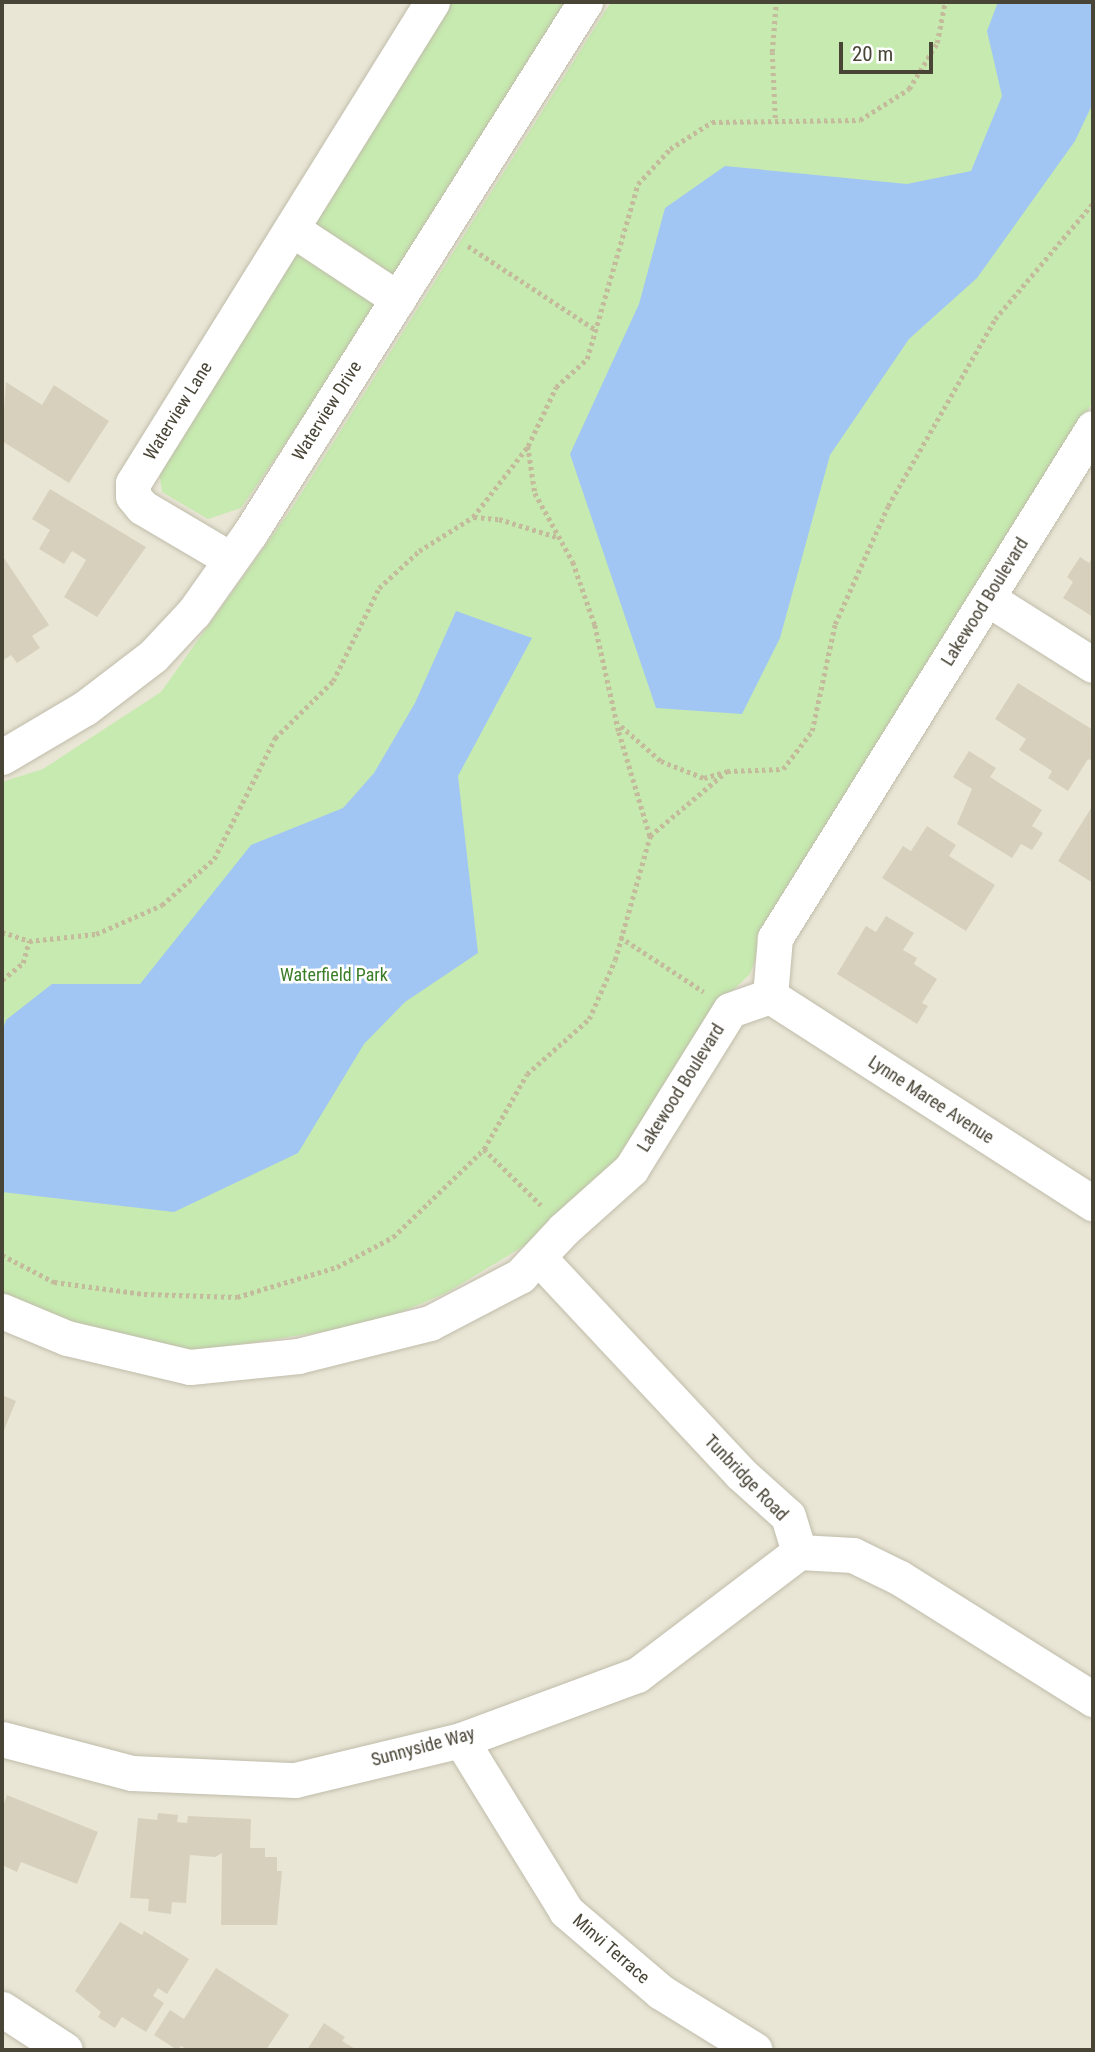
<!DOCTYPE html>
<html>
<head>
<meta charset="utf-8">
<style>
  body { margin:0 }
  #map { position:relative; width:1095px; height:2052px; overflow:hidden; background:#f4f3e8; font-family:"Roboto Condensed",sans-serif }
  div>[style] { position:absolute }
  .residential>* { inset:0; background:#e9e6d6; transform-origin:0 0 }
  .green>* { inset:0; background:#c6eaaf }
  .water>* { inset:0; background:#a2c6f3 }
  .building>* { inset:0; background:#d7d0bd }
  .path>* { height:4.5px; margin-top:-2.25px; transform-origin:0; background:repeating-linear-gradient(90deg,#c3bb9b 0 3.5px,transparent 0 7px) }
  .roads { filter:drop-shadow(0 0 2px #c0bcaa) drop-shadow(0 0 2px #c0bcaa) }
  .street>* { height:35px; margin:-17.5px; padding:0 17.5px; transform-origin:17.5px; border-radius:17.5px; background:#fff }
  span { translate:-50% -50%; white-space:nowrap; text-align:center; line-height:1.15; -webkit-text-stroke:5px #fff; paint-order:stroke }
  .street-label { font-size:18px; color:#484436 }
  .park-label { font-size:18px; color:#3a7d27 }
  .frame { position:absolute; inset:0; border:4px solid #484436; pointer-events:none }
  .scale { position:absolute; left:839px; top:42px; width:94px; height:32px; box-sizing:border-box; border:4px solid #484436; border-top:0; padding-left:9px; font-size:21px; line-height:24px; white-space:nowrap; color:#484436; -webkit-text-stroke:5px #fff; paint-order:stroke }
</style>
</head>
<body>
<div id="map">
  <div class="residential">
    <div style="left:2px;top:2px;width:1091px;height:2048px"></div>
  </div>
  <div class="green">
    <div style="clip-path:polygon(447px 2px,588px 2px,241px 508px,208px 519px,162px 492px,159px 470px)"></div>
    <div style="clip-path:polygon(611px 2px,1093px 2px,1093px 402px,775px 906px,750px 974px,712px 1010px,633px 1139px,567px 1220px,446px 1293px,373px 1324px,185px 1353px,69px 1329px,2px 1295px,2px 782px,43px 769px,161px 692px,292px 508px)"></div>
  </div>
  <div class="water">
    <div style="clip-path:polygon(998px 2px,1093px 2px,1093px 103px,1075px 141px,977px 278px,909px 339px,830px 455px,780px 638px,742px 714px,656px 708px,570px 454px,639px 304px,665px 208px,725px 166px,907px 184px,971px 171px,1002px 96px,987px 31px)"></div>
    <div style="clip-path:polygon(456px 611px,532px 638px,458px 776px,478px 953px,405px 1002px,364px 1044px,298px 1153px,174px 1212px,2px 1192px,2px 1032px,6px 1020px,52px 984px,140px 984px,251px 845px,343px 808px,374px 773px,415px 703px)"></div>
  </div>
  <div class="building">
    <div style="clip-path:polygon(6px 382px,42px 405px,54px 385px,109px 421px,69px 483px,2px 441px)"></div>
    <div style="clip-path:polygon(50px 489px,146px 547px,97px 617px,64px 597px,86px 560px,72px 551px,64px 564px,39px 549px,50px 530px,32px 519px)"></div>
    <div style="clip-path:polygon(2px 555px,49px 625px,32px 636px,40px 648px,17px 663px,11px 655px,2px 661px)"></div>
    <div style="clip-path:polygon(1080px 557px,1089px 563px,1093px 557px,1093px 617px,1063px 598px,1073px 582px,1067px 577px)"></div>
    <div style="clip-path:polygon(1018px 683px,1093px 730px,1093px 762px,1088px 759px,1068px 791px,1048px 778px,1052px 771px,1019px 750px,1026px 739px,995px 719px)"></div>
    <div style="clip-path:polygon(969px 751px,996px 768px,990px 777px,1042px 810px,1032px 826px,1043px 833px,1032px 850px,1021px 844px,1012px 858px,957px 824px,972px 789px,953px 777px)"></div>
    <div style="clip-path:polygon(1093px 805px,1093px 883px,1058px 861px)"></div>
    <div style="clip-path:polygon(927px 826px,956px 845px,949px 856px,995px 885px,966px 931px,882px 878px,903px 846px,911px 851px)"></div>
    <div style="clip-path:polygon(886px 916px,914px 933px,903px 950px,917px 958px,914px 964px,937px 979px,922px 1003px,928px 1006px,917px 1024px,837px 974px,866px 926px,876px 932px)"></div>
    <div style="clip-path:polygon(2px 1395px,16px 1401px,4px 1430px,2px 1429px)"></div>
    <div style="clip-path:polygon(7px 1795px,98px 1832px,77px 1884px,21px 1862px,17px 1872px,2px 1865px,2px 1809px)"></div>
    <div style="clip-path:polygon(158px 1813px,178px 1815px,177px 1822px,187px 1823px,188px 1816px,251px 1819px,250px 1848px,265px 1848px,265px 1857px,277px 1857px,277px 1871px,282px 1871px,277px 1925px,221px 1925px,222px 1853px,215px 1857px,190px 1855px,186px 1903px,172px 1902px,171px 1914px,148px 1911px,149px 1899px,130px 1898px,138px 1818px,157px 1820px)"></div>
    <div style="clip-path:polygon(120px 1922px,142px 1935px,144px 1931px,189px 1959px,167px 1994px,158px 1988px,153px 1996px,164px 2003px,146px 2032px,122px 2017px,115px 2028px,98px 2017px,101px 2012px,75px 1991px)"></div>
    <div style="clip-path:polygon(216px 1968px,289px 2015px,266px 2050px,188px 2050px,181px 2046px,177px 2050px,154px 2035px,170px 2010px,184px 2019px)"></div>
    <div style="clip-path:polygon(324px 2023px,345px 2037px,342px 2041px,357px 2050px,307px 2050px)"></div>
  </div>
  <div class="path">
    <div style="left:775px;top:118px;width:66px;rotate:-92.6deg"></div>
    <div style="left:772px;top:52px;width:50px;rotate:-85.4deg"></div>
    <div style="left:468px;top:246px;width:153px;rotate:33.3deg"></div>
    <div style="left:528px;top:446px;width:48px;rotate:81.5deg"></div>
    <div style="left:535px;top:493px;width:79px;rotate:61.2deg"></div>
    <div style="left:573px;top:562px;width:67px;rotate:70.8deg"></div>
    <div style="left:595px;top:625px;width:110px;rotate:77.4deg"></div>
    <div style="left:619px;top:732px;width:109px;rotate:73.4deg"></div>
    <div style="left:474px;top:517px;width:25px;rotate:5deg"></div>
    <div style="left:499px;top:519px;width:61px;rotate:17.2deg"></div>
    <div style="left:621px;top:726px;width:53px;rotate:41.2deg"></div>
    <div style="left:661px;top:761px;width:46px;rotate:21.6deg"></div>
    <div style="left:704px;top:778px;width:19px;rotate:-16deg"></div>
    <div style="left:2px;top:932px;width:28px;rotate:18deg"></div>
    <div style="left:29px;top:941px;width:67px;rotate:-6deg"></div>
    <div style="left:96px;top:934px;width:72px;rotate:-23.7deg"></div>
    <div style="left:162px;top:905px;width:69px;rotate:-41.5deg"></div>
    <div style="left:214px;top:859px;width:136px;rotate:-63.2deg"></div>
    <div style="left:275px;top:738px;width:81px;rotate:-44.5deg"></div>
    <div style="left:333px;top:681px;width:104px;rotate:-63.7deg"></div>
    <div style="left:379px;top:588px;width:54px;rotate:-42.8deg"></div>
    <div style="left:419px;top:551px;width:64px;rotate:-32.2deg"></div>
    <div style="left:473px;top:517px;width:90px;rotate:-52.2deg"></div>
    <div style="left:528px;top:446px;width:65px;rotate:-64.6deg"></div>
    <div style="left:556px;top:387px;width:42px;rotate:-42.1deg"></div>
    <div style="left:587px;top:359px;width:182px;rotate:-73.8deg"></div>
    <div style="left:638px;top:184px;width:47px;rotate:-47.6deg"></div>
    <div style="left:670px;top:149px;width:50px;rotate:-32.7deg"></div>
    <div style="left:712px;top:122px;width:148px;rotate:-0.8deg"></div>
    <div style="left:860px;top:120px;width:58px;rotate:-32.3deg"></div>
    <div style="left:909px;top:89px;width:54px;rotate:-58.7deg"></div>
    <div style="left:937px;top:43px;width:42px;rotate:-79deg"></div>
    <div style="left:620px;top:937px;width:100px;rotate:33.2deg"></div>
    <div style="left:2px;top:980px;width:27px;rotate:-39deg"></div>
    <div style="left:23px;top:963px;width:23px;rotate:-75deg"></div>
    <div style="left:484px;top:1149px;width:80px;rotate:44.5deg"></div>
    <div style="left:2px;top:1255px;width:59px;rotate:27.4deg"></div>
    <div style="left:54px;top:1282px;width:91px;rotate:7.6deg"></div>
    <div style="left:144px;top:1294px;width:93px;rotate:1.8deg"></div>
    <div style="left:237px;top:1297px;width:104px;rotate:-16.7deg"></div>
    <div style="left:337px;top:1267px;width:64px;rotate:-28.2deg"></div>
    <div style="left:393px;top:1237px;width:127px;rotate:-44deg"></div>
    <div style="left:484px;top:1149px;width:86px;rotate:-60.2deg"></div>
    <div style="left:527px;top:1074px;width:83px;rotate:-41.6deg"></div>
    <div style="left:589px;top:1019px;width:64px;rotate:-66.2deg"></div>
    <div style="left:615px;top:960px;width:129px;rotate:-74.2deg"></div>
    <div style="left:650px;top:836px;width:101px;rotate:-40.2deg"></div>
    <div style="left:727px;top:771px;width:56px;rotate:-2deg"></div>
    <div style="left:783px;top:769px;width:48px;rotate:-52.7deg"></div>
    <div style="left:812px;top:731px;width:109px;rotate:-77.9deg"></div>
    <div style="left:835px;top:624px;width:129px;rotate:-65.8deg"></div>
    <div style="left:888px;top:506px;width:215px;rotate:-60.2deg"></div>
    <div style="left:995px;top:319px;width:152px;rotate:-49.8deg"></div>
  </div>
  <div class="roads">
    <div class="street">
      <div style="left:292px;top:229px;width:127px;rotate:33.4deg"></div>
      <div style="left:230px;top:559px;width:102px;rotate:-149.4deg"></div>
      <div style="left:142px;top:507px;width:14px;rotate:-129deg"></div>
      <div style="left:133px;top:496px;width:13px;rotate:-90deg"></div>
      <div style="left:133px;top:483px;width:566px;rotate:-58.13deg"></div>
      <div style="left:987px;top:598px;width:125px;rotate:32.3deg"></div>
      <div style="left:2px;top:757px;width:96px;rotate:-30.6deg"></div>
      <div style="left:85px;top:708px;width:86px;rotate:-37.4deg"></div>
      <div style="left:153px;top:656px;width:60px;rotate:-47deg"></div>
      <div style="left:194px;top:612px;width:97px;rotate:-54.7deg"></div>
      <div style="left:250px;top:533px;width:628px;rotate:-57.75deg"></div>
      <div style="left:770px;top:996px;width:384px;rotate:32.7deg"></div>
      <div style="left:540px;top:1259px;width:293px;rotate:46.9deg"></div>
      <div style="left:740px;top:1473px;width:64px;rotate:41.9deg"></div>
      <div style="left:788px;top:1516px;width:38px;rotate:73deg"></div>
      <div style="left:799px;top:1552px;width:54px;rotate:3.2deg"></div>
      <div style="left:853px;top:1555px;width:52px;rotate:26.1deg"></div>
      <div style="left:900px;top:1578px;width:228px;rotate:32.1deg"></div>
      <div style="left:2px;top:1311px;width:70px;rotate:22.6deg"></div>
      <div style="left:67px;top:1338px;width:126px;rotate:13.3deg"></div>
      <div style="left:190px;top:1367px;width:109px;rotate:-5.8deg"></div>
      <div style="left:298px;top:1356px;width:136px;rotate:-14deg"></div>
      <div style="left:430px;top:1323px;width:102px;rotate:-27.6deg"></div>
      <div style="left:520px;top:1276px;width:64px;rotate:-46.9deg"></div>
      <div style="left:564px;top:1229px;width:90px;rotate:-41.8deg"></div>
      <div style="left:631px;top:1169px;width:187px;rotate:-58.1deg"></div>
      <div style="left:730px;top:1010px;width:42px;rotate:-19.3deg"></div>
      <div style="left:770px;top:996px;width:58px;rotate:-85.1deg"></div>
      <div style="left:775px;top:938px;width:601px;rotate:-58.06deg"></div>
      <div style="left:2px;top:1739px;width:134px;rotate:14.7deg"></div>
      <div style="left:132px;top:1773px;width:163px;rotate:2.5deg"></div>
      <div style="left:295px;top:1780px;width:171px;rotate:-13.5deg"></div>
      <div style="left:461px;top:1740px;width:188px;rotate:-20.3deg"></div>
      <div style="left:637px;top:1675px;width:203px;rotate:-37.2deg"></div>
      <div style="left:461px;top:1740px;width:201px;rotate:58.4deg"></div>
      <div style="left:566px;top:1911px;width:125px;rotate:40.5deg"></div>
      <div style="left:661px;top:1992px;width:110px;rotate:31.7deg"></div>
      <div style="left:2px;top:2009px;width:75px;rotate:33.1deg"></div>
    </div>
  </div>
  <div class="street-label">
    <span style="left:178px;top:411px;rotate:-58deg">Waterview Lane</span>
    <span style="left:327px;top:411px;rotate:-58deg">Waterview Drive</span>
    <span style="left:985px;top:602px;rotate:-58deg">Lakewood Boulevard</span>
    <span style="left:681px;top:1088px;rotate:-58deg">Lakewood Boulevard</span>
    <span style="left:931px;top:1100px;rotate:33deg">Lynne Maree Avenue</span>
    <span style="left:746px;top:1478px;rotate:46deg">Tunbridge Road</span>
    <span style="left:423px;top:1747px;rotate:-15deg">Sunnyside Way</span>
    <span style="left:611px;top:1949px;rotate:41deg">Minvi Terrace</span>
  </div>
  <div class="park-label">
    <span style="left:334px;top:975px">Waterfield Park</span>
  </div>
  <div class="frame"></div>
  <div class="scale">20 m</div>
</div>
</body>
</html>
